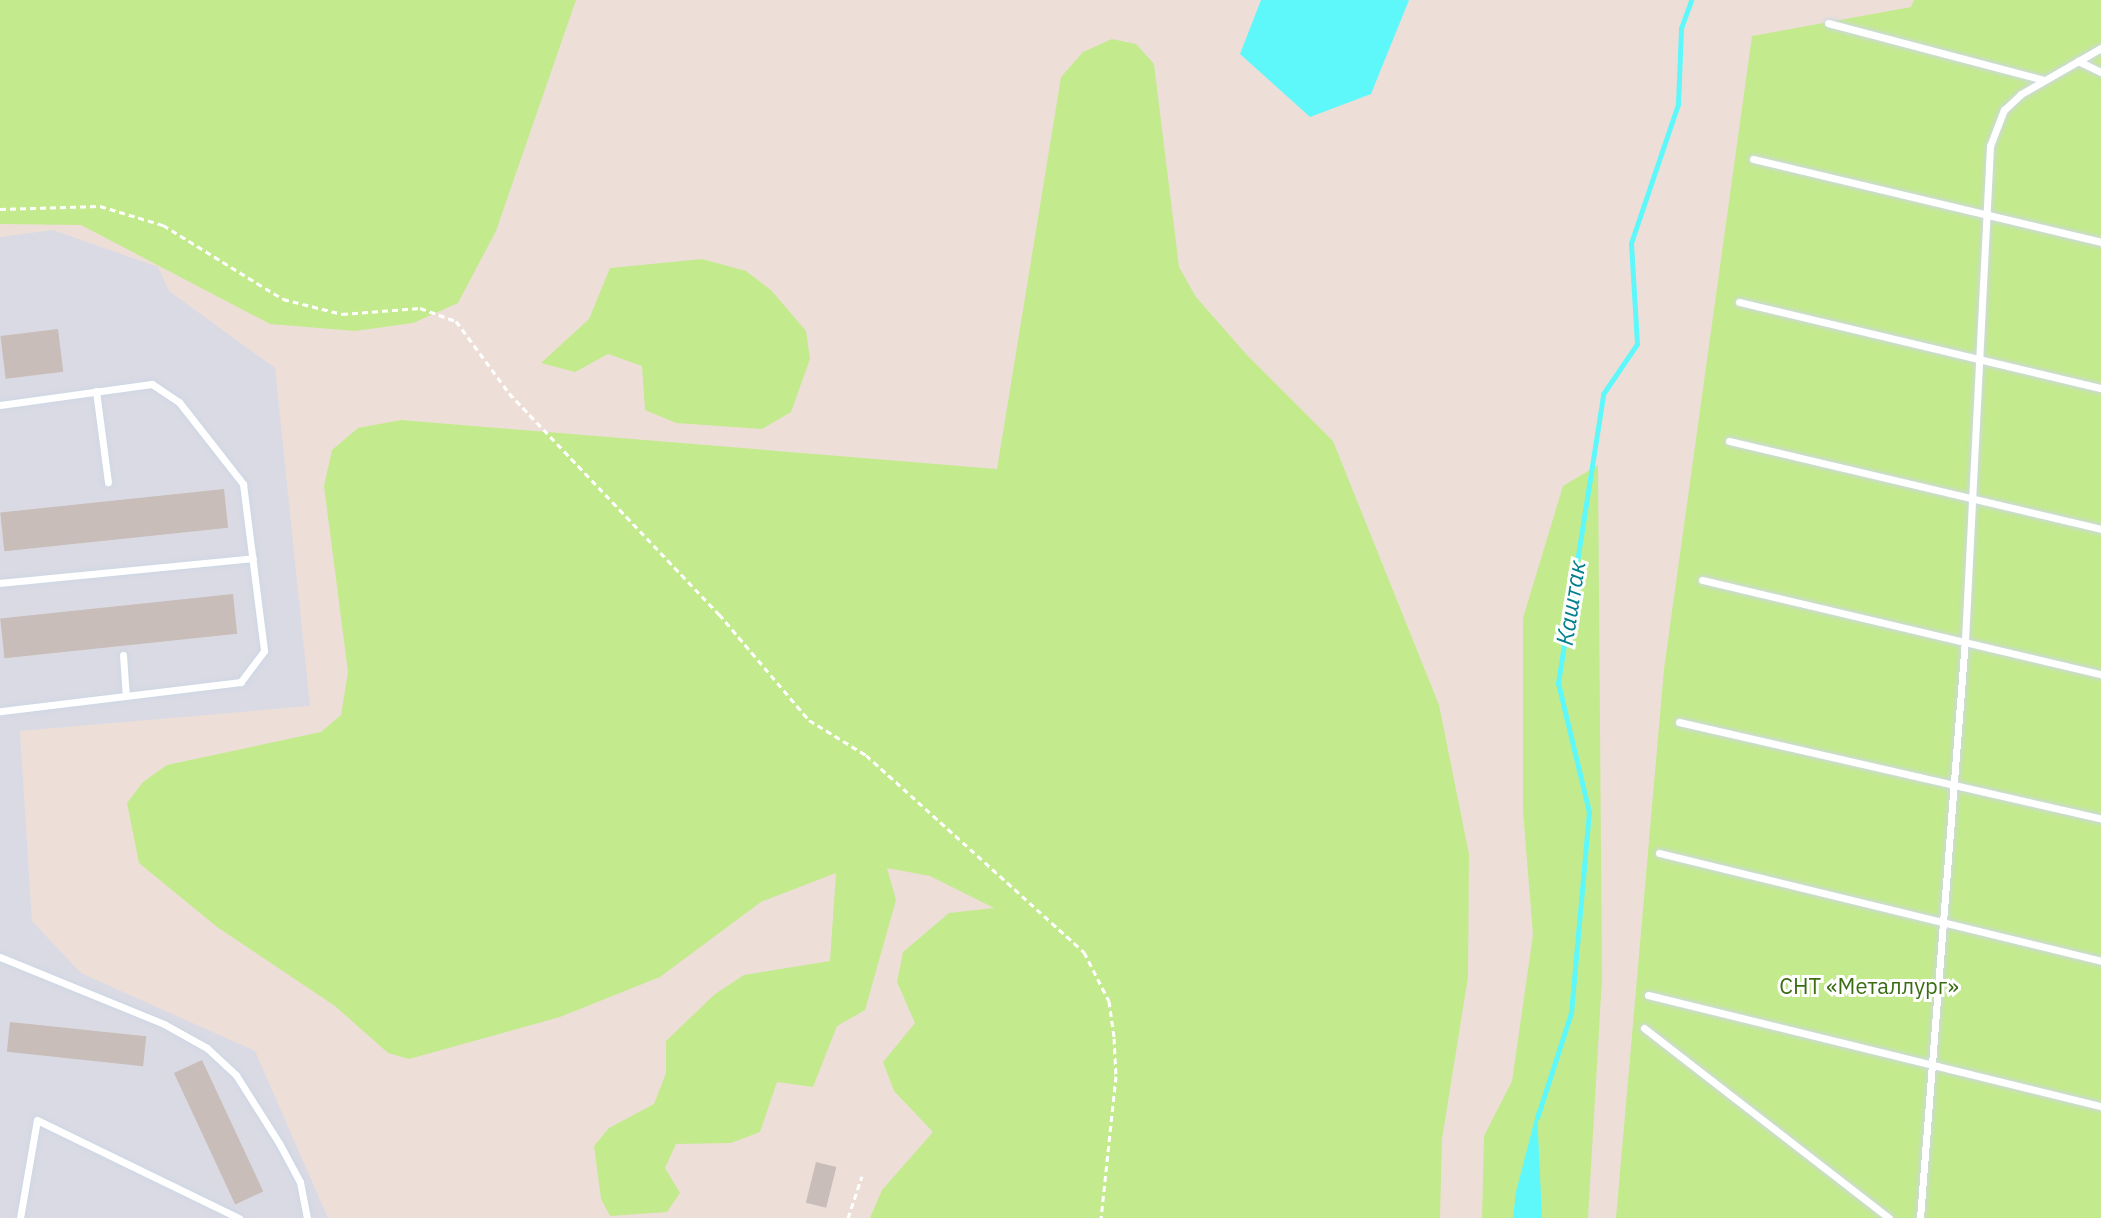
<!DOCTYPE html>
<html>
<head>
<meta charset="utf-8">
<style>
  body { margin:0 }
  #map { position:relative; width:2101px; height:1218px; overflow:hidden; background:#eddfd8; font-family:"IBM Plex Sans",sans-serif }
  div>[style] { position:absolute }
  .industrial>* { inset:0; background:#dadae4 }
  .green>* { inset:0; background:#c4ea8e }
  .water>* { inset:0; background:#5ef8fb }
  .stream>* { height:5px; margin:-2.5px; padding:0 2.5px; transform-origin:2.5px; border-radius:2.5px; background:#5ef8fb }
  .building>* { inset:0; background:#c8bdb8; transform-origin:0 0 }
  .path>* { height:3px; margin-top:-1.5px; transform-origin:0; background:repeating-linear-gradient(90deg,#fff 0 6px,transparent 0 10px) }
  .roads { filter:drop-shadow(0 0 2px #cdd7e3) drop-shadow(0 0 2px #cdd7e3) }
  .lane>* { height:7px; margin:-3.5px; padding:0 3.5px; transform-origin:3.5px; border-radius:3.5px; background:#fff }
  span { translate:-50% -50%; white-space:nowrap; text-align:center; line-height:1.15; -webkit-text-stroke:6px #fff; paint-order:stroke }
  .park-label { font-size:22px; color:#3a6c12 }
  .water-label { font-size:24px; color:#03808f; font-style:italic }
</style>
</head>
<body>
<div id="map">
  <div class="industrial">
    <div style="clip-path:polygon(53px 230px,158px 267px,169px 291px,275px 368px,310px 706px,20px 731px,32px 921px,81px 973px,255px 1051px,328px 1218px,0 1218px,0 237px)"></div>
  </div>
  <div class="green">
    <div style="clip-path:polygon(0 0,576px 0,496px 231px,458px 303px,413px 323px,355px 331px,270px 324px,81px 225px,0 224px)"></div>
    <div style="clip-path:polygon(1914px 0,2101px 0,2101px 1218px,1616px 1218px,1664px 669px,1752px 36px,1911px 7px)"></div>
    <div style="clip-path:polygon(1112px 39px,1136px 44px,1154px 64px,1179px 267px,1196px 297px,1246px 354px,1333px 441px,1439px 705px,1469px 854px,1468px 977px,1442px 1139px,1440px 1218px,870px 1218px,882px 1190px,933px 1132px,894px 1091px,883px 1062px,915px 1023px,897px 982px,903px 952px,949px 913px,994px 908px,930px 876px,887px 868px,896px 900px,865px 1010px,837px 1026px,813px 1087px,777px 1082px,760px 1132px,731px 1143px,676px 1144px,665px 1168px,680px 1193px,667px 1212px,610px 1216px,601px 1199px,594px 1146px,609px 1128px,654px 1104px,666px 1073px,666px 1041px,715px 994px,744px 975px,830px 961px,836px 873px,761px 902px,660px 977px,560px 1017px,409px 1059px,388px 1053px,335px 1006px,217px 927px,139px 863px,127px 803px,143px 782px,167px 765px,321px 732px,341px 715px,348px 672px,324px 486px,332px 450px,358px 428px,401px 420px,997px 469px,1061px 77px,1083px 52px)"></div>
    <div style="clip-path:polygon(702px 259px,746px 271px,771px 290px,806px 331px,810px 359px,791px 412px,762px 429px,676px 423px,645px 410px,642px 366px,608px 354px,575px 372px,541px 363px,589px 319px,610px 268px)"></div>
    <div style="clip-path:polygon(1598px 465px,1602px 979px,1588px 1218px,1482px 1218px,1484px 1136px,1512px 1081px,1533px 935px,1523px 811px,1523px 618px,1563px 486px)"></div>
  </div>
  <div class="water">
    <div style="clip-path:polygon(1261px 0,1409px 0,1371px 94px,1310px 117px,1240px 54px)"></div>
    <div style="clip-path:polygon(1537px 1111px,1542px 1218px,1513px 1218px,1516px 1192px)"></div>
  </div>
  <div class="stream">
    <div style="left:1537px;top:1118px;width:110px;rotate:-72.1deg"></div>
    <div style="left:1571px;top:1013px;width:202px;rotate:-84.9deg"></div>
    <div style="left:1589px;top:812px;width:133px;rotate:-103.5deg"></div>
    <div style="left:1558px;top:683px;width:292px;rotate:-81.1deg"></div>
    <div style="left:1603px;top:394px;width:60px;rotate:-55.8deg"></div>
    <div style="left:1637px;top:344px;width:101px;rotate:-93.4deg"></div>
    <div style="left:1631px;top:243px;width:147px;rotate:-71.3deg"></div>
    <div style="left:1678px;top:104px;width:76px;rotate:-87.7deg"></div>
    <div style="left:1681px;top:28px;width:30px;rotate:-70deg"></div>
  </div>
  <div class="building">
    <div style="left:58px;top:329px;width:43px;height:58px;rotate:83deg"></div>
    <div style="left:224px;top:489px;width:39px;height:225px;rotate:84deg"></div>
    <div style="left:233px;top:594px;width:40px;height:234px;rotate:84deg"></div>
    <div style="left:10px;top:1022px;width:137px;height:30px;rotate:6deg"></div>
    <div style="left:202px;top:1060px;width:145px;height:31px;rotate:65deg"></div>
    <div style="left:816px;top:1162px;width:21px;height:42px;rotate:14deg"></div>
  </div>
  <div class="path">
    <div style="left:0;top:209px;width:100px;rotate:-1.7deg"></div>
    <div style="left:100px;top:206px;width:66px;rotate:16.8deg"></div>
    <div style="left:163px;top:225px;width:141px;rotate:31.7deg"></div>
    <div style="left:283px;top:299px;width:61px;rotate:14.3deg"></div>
    <div style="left:342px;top:314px;width:78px;rotate:-4.4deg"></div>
    <div style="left:420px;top:308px;width:38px;rotate:20deg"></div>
    <div style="left:456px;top:321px;width:89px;rotate:53.6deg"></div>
    <div style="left:509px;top:393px;width:305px;rotate:46.5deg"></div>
    <div style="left:719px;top:614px;width:139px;rotate:49.7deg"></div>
    <div style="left:809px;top:720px;width:67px;rotate:31.6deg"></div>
    <div style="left:866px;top:755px;width:294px;rotate:42.1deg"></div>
    <div style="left:1084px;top:952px;width:55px;rotate:63deg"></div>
    <div style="left:1109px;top:1001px;width:37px;rotate:82deg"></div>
    <div style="left:1114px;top:1038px;width:38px;rotate:87deg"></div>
    <div style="left:1116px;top:1076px;width:143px;rotate:96deg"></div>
    <div style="left:848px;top:1218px;width:44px;rotate:-71.6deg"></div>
  </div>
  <div class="roads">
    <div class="lane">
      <div style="left:1828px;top:23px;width:223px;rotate:14.8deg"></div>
      <div style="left:2078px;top:61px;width:25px;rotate:26deg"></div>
      <div style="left:1753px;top:159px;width:358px;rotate:13.4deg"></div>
      <div style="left:1739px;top:302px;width:372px;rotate:13.4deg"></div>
      <div style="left:96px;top:391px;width:92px;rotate:82.5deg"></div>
      <div style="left:0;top:405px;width:153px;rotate:-7.9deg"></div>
      <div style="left:152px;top:384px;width:32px;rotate:34deg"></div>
      <div style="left:179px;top:402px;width:104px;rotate:52deg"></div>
      <div style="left:243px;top:484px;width:168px;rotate:82.8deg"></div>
      <div style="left:264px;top:651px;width:39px;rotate:127deg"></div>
      <div style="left:241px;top:682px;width:243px;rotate:173.1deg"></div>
      <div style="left:1729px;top:441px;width:382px;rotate:13.3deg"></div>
      <div style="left:1702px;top:580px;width:410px;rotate:13.3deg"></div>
      <div style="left:0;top:583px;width:254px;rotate:-5.6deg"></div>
      <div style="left:123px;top:655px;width:39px;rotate:86deg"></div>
      <div style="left:1679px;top:722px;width:433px;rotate:12.9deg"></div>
      <div style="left:1659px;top:853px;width:455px;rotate:13.7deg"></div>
      <div style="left:0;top:957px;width:177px;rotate:22.2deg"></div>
      <div style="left:164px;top:1024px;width:49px;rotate:29.2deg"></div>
      <div style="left:207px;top:1048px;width:40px;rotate:43deg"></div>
      <div style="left:236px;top:1075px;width:80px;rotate:57.7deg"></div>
      <div style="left:279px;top:1143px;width:44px;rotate:61.7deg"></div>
      <div style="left:300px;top:1182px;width:37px;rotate:79deg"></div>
      <div style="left:1648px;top:995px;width:466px;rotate:13.8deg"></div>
      <div style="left:1644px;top:1028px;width:310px;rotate:37.8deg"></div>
      <div style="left:20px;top:1218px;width:99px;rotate:-80.2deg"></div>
      <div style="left:37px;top:1120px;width:225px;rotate:25.9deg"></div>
      <div style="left:1920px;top:1218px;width:580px;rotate:-85.55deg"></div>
      <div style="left:1965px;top:640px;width:495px;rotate:-87.1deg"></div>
      <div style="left:1990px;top:146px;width:39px;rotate:-69deg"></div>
      <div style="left:2004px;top:110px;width:23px;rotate:-43deg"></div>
      <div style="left:2021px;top:94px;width:92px;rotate:-29.9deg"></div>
    </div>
  </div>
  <div class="park-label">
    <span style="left:1869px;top:986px">СНТ «Металлург»</span>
  </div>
  <div class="water-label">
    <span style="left:1571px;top:603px;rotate:-81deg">Каштак</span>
  </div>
</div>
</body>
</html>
